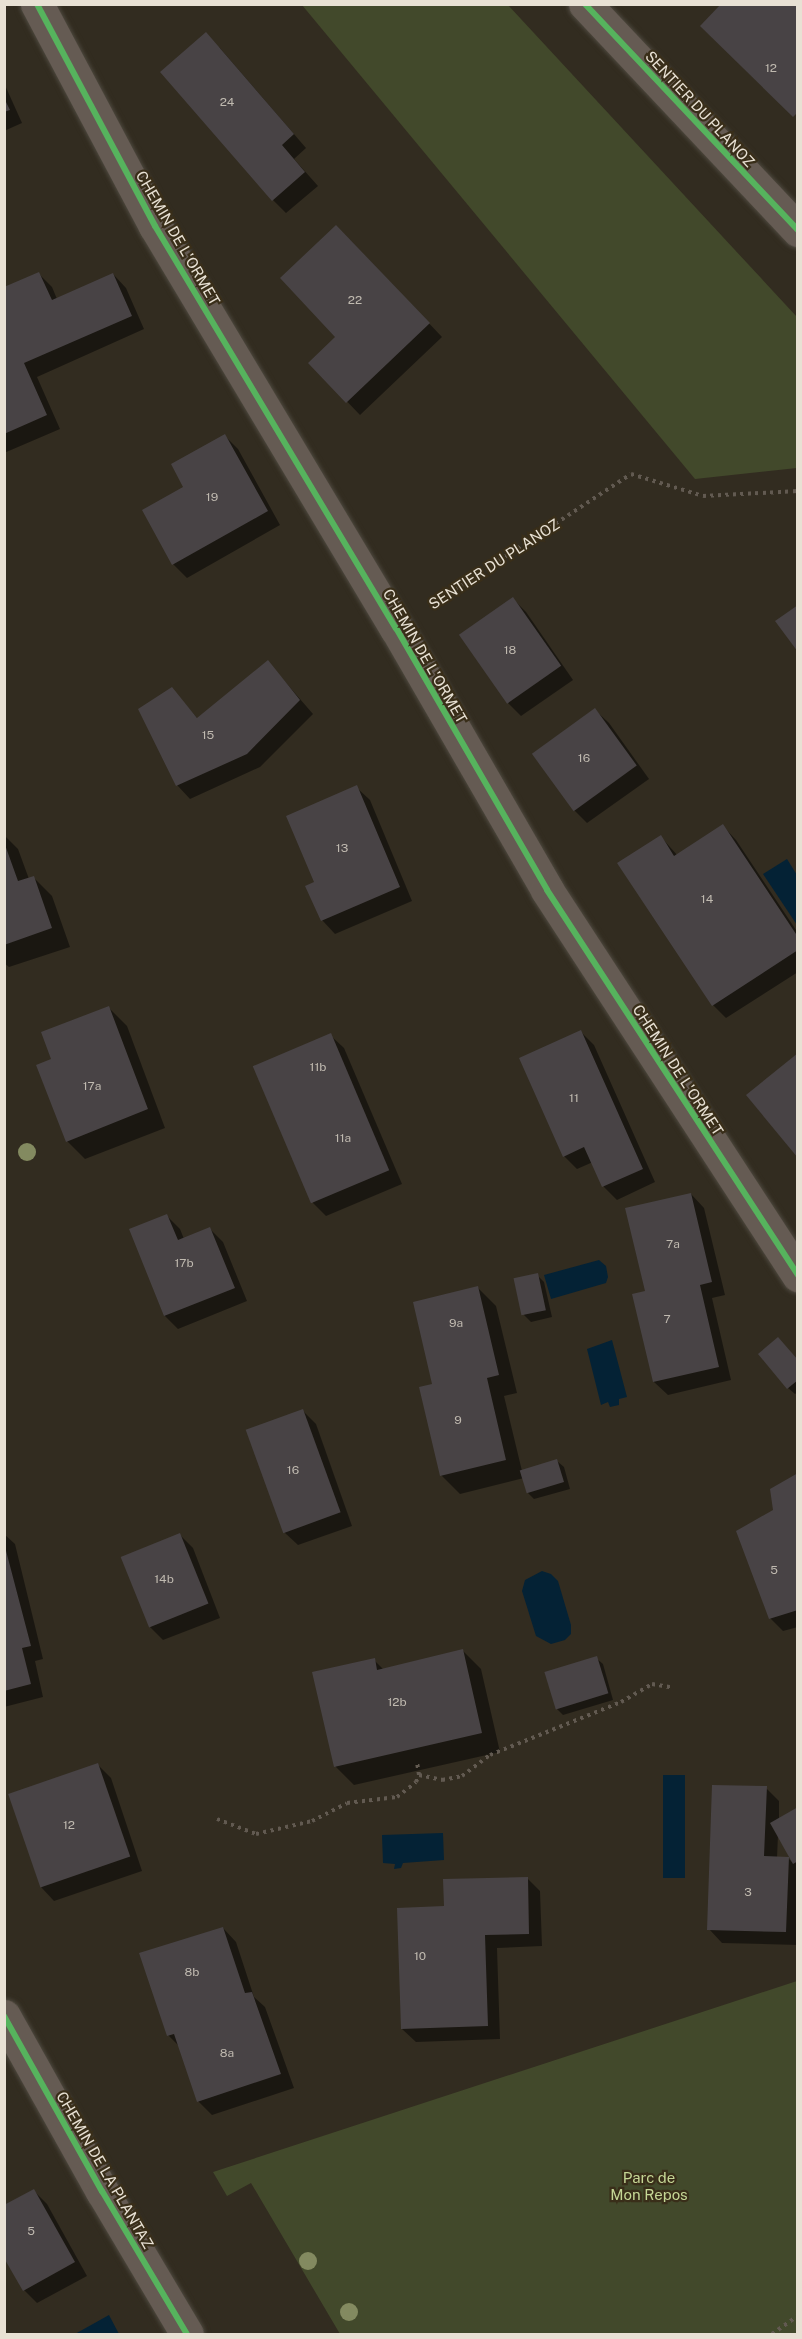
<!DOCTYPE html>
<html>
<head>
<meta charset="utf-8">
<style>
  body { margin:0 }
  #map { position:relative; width:802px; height:2339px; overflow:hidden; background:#322c20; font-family:"Public Sans",sans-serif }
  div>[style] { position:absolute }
  .green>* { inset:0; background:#42492b }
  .water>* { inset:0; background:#042235; transform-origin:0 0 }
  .shadow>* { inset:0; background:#0007 }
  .building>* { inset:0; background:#484345; transform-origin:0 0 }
  .path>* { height:4px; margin-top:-2px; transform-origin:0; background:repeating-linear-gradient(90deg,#625a51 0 3px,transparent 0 7.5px) }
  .roads { filter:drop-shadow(0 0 2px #4d483e) drop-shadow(0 0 2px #4d483e) }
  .minor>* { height:33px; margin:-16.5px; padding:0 16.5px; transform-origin:16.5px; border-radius:16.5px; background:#655b53 }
  .cycleway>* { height:6px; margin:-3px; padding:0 3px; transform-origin:3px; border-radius:3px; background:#56b35d }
  .trees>* { width:18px; height:18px; margin:-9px; border-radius:50%; background:#838a60 }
  span { translate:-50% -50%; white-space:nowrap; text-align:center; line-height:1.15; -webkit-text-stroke:4.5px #392e19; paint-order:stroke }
  .number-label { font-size:12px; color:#c0bab0 }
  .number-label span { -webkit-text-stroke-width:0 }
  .street-label { font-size:15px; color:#e8e1d4 }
  .park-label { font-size:15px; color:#c5d695 }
  .frame { position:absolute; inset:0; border:6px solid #e8e1d4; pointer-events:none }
</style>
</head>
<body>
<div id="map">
  <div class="green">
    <div style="clip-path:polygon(302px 5px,508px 5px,797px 317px,797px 468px,695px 479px)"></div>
    <div style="clip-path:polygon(797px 1981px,797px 2334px,340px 2334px,251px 2183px,227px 2196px,213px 2172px)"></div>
  </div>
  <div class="water">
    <div style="clip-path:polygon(787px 859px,797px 875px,797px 925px,763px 874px)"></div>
    <div style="clip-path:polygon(599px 1260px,606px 1266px,608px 1277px,606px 1283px,551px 1299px,544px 1275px)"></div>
    <div style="clip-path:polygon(612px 1340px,627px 1397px,619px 1399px,619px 1405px,610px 1407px,608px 1402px,601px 1405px,587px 1349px)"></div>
    <div style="clip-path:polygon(542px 1571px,551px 1574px,558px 1581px,571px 1625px,571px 1634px,565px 1640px,551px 1644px,536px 1636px,522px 1591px,525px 1580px)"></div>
    <div style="left:663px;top:1775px;width:22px;height:103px"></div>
    <div style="clip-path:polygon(443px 1833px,444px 1860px,403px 1863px,401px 1868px,394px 1869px,395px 1864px,383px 1863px,382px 1835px)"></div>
    <div style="clip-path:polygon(109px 2315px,119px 2334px,75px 2334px)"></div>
  </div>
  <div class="shadow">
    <div style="clip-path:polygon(219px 47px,306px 148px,294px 159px,318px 186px,286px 213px,273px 200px)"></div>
    <div style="clip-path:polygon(4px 83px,22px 123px,4px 131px)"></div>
    <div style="clip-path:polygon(350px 240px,442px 337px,360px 415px,310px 363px,338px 337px)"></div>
    <div style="clip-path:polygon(39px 274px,52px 287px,57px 299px,113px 274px,126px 288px,144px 329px,37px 377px,60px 429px,4px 453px,4px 289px)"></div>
    <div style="clip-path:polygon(225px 436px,238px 449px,280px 525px,187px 578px,173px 564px,144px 510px,185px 487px)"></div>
    <div style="clip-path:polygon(513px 599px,526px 612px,573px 680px,521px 716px,508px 703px,461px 636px)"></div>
    <div style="clip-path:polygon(268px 662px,313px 714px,260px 767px,190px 799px,177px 785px,172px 689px,198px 719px)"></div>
    <div style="clip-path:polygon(595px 710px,609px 723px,649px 779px,587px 823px,574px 810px)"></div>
    <div style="clip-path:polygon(356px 787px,370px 800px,412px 901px,335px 934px,322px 920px,316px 882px)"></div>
    <div style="clip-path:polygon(723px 826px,736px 840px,798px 933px,798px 972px,726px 1018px,713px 1005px,661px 837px,678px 856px)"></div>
    <div style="clip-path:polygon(4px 835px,18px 849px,29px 879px,33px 877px,52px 896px,70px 947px,9px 967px,4px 963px)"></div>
    <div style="clip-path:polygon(108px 1007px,127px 1026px,165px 1128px,85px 1159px,67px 1141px,52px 1059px)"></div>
    <div style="clip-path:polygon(581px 1032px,594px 1045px,655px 1182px,617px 1200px,604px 1187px,593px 1162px,577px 1169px,564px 1156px)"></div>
    <div style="clip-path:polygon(330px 1035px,344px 1048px,402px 1184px,326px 1216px,313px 1203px)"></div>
    <div style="clip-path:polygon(691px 1194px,704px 1208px,725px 1295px,712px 1298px,731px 1380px,668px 1395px,654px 1382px,647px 1292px)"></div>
    <div style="clip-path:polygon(167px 1216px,180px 1229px,184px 1239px,210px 1229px,223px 1242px,247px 1301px,178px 1329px,165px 1316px,131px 1230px)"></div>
    <div style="clip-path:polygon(537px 1275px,544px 1282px,552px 1317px,531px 1322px,524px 1315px)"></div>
    <div style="clip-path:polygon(478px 1288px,496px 1306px,517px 1393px,504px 1396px,522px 1471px,557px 1461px,564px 1467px,570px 1489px,534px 1499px,528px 1493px,524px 1478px,460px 1494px,441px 1475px)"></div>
    <div style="clip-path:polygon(798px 1361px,798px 1392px,795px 1394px,788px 1388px)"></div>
    <div style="clip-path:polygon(303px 1411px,316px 1424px,352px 1526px,298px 1545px,284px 1532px)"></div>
    <div style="clip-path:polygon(798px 1475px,798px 1627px,783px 1631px,770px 1618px,775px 1511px)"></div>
    <div style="clip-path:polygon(4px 1534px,15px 1544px,43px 1659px,35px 1661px,43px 1697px,4px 1707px)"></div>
    <div style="clip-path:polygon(179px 1534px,193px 1548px,220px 1618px,163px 1640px,149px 1626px)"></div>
    <div style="clip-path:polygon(463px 1651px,481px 1669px,500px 1752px,354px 1785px,336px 1767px,314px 1673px,374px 1660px,384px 1670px)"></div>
    <div style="clip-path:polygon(596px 1658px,603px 1664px,613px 1700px,563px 1715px,556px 1708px)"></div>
    <div style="clip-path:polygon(98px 1765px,111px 1778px,142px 1871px,54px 1901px,41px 1887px,10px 1795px)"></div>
    <div style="clip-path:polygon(evenodd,766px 1788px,779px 1801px,779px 1820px,798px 1809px,798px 1945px,722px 1943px,709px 1929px,766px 1788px,778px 1835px,793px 1863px,788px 1858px,777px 1858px,778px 1835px)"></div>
    <div style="clip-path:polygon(527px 1878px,540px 1891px,542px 1946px,497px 1948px,500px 2039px,416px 2042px,402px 2029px,445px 1907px)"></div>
    <div style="clip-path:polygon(223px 1928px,236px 1942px,254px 1997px,265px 2007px,294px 2088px,212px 2115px,198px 2101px,179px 2046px,168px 2035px)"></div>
    <div style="clip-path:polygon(34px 2191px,47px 2204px,87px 2276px,37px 2303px,24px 2290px)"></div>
  </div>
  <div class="building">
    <div style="clip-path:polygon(721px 4px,798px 4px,798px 112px,793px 117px,700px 26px)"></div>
    <div style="clip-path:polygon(206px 32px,294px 134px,282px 145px,305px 172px,272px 201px,160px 72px)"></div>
    <div style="clip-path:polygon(4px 98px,10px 110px,4px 112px)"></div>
    <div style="clip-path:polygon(336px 225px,430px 323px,346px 403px,308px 363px,335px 337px,280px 278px)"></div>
    <div style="clip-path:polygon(39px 272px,52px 300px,113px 273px,132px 316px,24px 363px,47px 415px,4px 434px,4px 287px)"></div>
    <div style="clip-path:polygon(225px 434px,268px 511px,172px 565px,142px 510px,183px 487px,171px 464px)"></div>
    <div style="left:513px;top:597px;width:84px;height:66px;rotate:55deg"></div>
    <div style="clip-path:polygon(798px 605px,798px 652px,775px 621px)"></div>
    <div style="clip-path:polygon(268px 660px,300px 700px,247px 754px,176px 786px,138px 709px,172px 687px,197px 718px)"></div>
    <div style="left:595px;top:708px;width:71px;height:78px;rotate:54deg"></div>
    <div style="clip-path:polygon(357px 785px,400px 887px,321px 921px,305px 886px,314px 882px,286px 816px)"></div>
    <div style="clip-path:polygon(723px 824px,798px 937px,798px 950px,712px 1006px,617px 863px,661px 835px,674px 856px)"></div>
    <div style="clip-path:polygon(4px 842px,18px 881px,34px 876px,52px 928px,4px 945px)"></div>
    <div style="clip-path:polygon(109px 1006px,148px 1109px,66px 1142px,36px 1065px,51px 1059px,41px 1032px)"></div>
    <div style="clip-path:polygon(581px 1030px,643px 1169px,602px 1187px,584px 1147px,563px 1157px,519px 1058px)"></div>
    <div style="left:331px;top:1033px;width:149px;height:85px;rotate:67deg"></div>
    <div style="clip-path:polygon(798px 1053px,798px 1158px,746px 1095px)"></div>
    <div style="clip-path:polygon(691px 1193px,712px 1282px,700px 1285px,719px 1367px,653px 1382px,632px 1294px,645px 1291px,625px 1208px)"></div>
    <div style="clip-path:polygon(167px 1214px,178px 1240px,210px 1227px,235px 1288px,164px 1316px,129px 1229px)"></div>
    <div style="left:538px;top:1273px;width:38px;height:25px;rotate:78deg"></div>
    <div style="clip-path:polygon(478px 1286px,499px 1375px,487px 1378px,506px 1460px,440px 1476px,419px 1387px,432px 1384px,413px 1302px)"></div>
    <div style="clip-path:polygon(778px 1337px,798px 1360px,798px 1380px,787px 1389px,758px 1354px)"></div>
    <div style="left:303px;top:1409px;width:110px;height:61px;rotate:70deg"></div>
    <div style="left:557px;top:1459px;width:24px;height:39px;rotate:73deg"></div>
    <div style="clip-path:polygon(798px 1473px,798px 1610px,769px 1619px,736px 1531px,773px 1510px,770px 1489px)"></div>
    <div style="left:180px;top:1533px;width:76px;height:64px;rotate:68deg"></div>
    <div style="clip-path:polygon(4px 1543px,31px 1646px,22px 1648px,31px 1684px,4px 1691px)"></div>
    <div style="clip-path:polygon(463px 1649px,482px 1733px,334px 1767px,312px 1672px,375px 1658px,377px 1670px)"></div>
    <div style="left:597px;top:1656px;width:39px;height:55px;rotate:73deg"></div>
    <div style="left:98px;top:1763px;width:99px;height:95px;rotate:71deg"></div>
    <div style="clip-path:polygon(712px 1785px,767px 1786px,764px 1856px,789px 1857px,786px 1932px,707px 1930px)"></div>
    <div style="clip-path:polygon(798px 1807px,798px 1861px,793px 1864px,770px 1823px)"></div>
    <div style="clip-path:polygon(528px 1877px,529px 1934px,485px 1935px,488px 2026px,401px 2029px,397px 1908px,444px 1906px,443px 1879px)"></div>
    <div style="clip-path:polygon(223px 1927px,245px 1993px,252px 1992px,281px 2074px,197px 2102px,174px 2034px,167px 2036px,139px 1953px)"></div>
    <div style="clip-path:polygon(34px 2189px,75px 2262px,23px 2291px,4px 2258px,4px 2205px)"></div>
  </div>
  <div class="path">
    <div style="left:430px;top:606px;width:240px;rotate:-33.3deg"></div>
    <div style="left:631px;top:474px;width:75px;rotate:17deg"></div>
    <div style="left:703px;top:496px;width:95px;rotate:-3deg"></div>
    <div style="left:419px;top:1775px;width:24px;rotate:12deg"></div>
    <div style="left:442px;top:1780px;width:20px;rotate:-11deg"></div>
    <div style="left:462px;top:1776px;width:35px;rotate:-37deg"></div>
    <div style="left:490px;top:1755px;width:141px;rotate:-22deg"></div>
    <div style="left:621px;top:1702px;width:36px;rotate:-30deg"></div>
    <div style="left:652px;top:1684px;width:22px;rotate:10deg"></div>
    <div style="left:217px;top:1819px;width:42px;rotate:21deg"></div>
    <div style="left:256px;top:1834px;width:57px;rotate:-13.1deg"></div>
    <div style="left:312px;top:1821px;width:39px;rotate:-27deg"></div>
    <div style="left:347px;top:1803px;width:50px;rotate:-6.8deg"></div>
    <div style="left:397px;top:1797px;width:24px;rotate:-38deg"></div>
    <div style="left:416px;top:1782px;width:8px;rotate:-67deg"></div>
    <div style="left:419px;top:1775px;width:13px;rotate:-99deg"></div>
    <div style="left:772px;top:2334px;width:32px;rotate:-35deg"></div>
  </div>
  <div class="roads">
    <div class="minor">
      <div style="left:37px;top:4px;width:251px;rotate:62deg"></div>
      <div style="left:155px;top:226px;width:469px;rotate:59.1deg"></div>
      <div style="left:396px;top:628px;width:302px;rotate:60deg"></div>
      <div style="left:547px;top:890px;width:460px;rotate:56.9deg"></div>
      <div style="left:585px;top:4px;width:311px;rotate:46.7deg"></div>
      <div style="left:4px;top:2016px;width:201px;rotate:60.8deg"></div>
      <div style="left:102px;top:2191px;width:166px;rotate:59.3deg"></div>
    </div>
  </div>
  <div class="cycleway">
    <div style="left:37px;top:4px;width:251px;rotate:62deg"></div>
    <div style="left:155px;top:226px;width:469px;rotate:59.1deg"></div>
    <div style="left:396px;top:628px;width:302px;rotate:60deg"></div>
    <div style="left:547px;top:890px;width:460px;rotate:56.9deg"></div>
    <div style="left:585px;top:4px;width:311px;rotate:46.7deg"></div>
    <div style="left:4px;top:2016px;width:201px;rotate:60.8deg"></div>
    <div style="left:102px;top:2191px;width:166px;rotate:59.3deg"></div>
  </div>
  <div class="trees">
    <div style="left:27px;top:1152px"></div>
    <div style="left:308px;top:2261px"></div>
    <div style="left:349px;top:2312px"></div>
  </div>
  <div class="number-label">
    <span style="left:771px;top:69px">12</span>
    <span style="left:227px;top:103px">24</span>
    <span style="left:355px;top:301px">22</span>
    <span style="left:212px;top:498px">19</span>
    <span style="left:510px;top:651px">18</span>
    <span style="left:208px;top:736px">15</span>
    <span style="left:584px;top:759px">16</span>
    <span style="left:342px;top:849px">13</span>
    <span style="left:707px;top:900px">14</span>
    <span style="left:318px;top:1068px">11b</span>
    <span style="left:92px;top:1087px">17a</span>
    <span style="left:574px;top:1099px">11</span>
    <span style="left:343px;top:1139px">11a</span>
    <span style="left:673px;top:1245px">7a</span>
    <span style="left:184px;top:1264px">17b</span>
    <span style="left:667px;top:1320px">7</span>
    <span style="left:456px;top:1324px">9a</span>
    <span style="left:458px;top:1421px">9</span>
    <span style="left:293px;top:1471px">16</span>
    <span style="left:774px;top:1571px">5</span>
    <span style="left:164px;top:1580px">14b</span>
    <span style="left:397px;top:1703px">12b</span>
    <span style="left:69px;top:1826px">12</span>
    <span style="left:748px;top:1893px">3</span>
    <span style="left:420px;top:1957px">10</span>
    <span style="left:192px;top:1973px">8b</span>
    <span style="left:227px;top:2054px">8a</span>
    <span style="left:31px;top:2232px">5</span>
  </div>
  <div class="street-label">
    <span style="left:700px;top:109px;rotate:47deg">SENTIER DU PLANOZ</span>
    <span style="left:178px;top:238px;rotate:60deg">CHEMIN DE L'ORMET</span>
    <span style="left:494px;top:564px;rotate:-33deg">SENTIER DU PLANOZ</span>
    <span style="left:425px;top:656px;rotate:60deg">CHEMIN DE L'ORMET</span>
    <span style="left:678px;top:1070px;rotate:57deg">CHEMIN DE L'ORMET</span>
    <span style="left:105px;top:2170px;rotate:60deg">CHEMIN DE LA PLANTAZ</span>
  </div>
  <div class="park-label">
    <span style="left:649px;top:2186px">Parc de<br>Mon Repos</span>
  </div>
  <div class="frame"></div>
</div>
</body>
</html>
